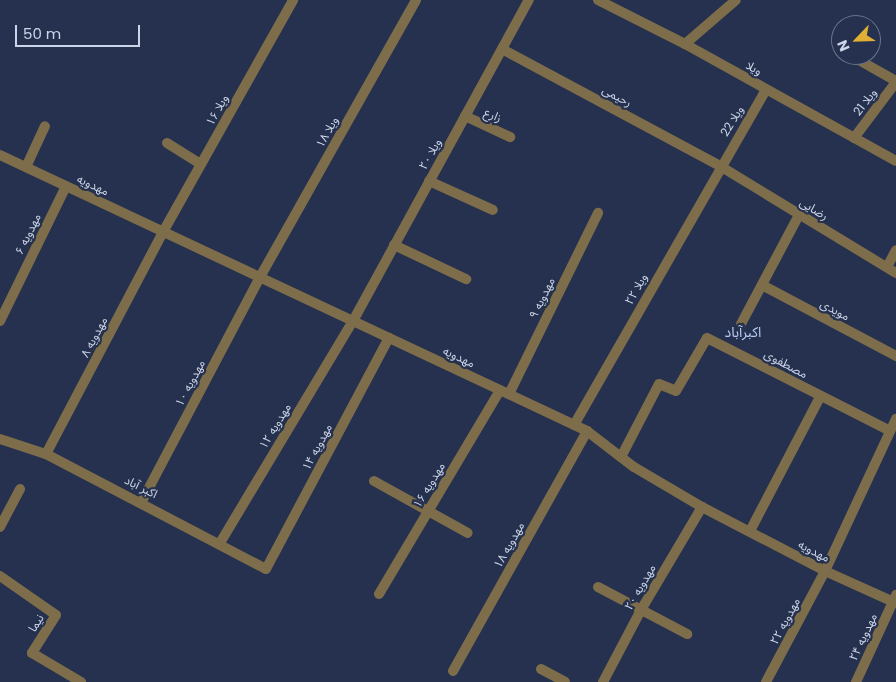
<!DOCTYPE html>
<html>
<head>
<meta charset="utf-8">
<style>
  body { margin:0 }
  #map { position:relative; width:896px; height:682px; overflow:hidden; background:#25314e; font-family:Poppins,"Noto Sans Arabic",sans-serif }
  div>[style] { position:absolute }
  .minor>* { height:10px; margin:-5px; padding:0 5px; transform-origin:5px; border-radius:5px; background:#7e6d4a }
  .tertiary>* { height:10px; margin:-5px; padding:0 5px; transform-origin:5px; border-radius:5px; background:#7e6d4a }
  span { translate:-50% -50%; white-space:nowrap; text-align:center; line-height:1.15; -webkit-text-stroke:4.5px #25314e; paint-order:stroke }
  .street-label { font-size:12px; color:#ccd5e8 }
  .neighbourhood-label { font-size:14px; color:#bacbf0 }
  .north { position:absolute; left:831px; top:15px; width:50px; height:50px; box-sizing:border-box; background:#25314e; border:1px solid #68738c; border-radius:50%; rotate:246deg; font-size:14px; font-weight:700; line-height:20px; text-align:center; color:#ccd5e8 }
  .north::after { content:''; display:block; margin:auto; width:18px; height:22px; background:#e1af34; clip-path:polygon(50% 0,100% 100%,50% 72%,0 100%) }
  .scale { position:absolute; left:15px; top:25px; width:125px; height:22px; box-sizing:border-box; border:2px solid #ccd5e8; border-top:0; padding-left:6px; font-size:15px; line-height:18px; white-space:nowrap; color:#ccd5e8; -webkit-text-stroke:4px #25314e; paint-order:stroke }
</style>
</head>
<body>
<div id="map">
  <div class="minor">
    <div style="left:685px;top:44px;width:67px;rotate:-40.8deg"></div>
    <div style="left:502px;top:49px;width:247px;rotate:28.2deg"></div>
    <div style="left:720px;top:166px;width:206px;rotate:31.3deg"></div>
    <div style="left:850px;top:55px;width:53px;rotate:29.5deg"></div>
    <div style="left:465px;top:116px;width:50px;rotate:25deg"></div>
    <div style="left:854px;top:138px;width:70px;rotate:-53.1deg"></div>
    <div style="left:167px;top:143px;width:40px;rotate:32deg"></div>
    <div style="left:0;top:155px;width:649px;rotate:25.18deg"></div>
    <div style="left:587px;top:431px;width:59px;rotate:37.5deg"></div>
    <div style="left:634px;top:467px;width:79px;rotate:30.5deg"></div>
    <div style="left:702px;top:507px;width:139px;rotate:27.5deg"></div>
    <div style="left:825px;top:571px;width:78px;rotate:24.3deg"></div>
    <div style="left:26px;top:167px;width:45px;rotate:-65.1deg"></div>
    <div style="left:429px;top:181px;width:70px;rotate:24.4deg"></div>
    <div style="left:394px;top:245px;width:80px;rotate:25.3deg"></div>
    <div style="left:887px;top:267px;width:19px;rotate:-62deg"></div>
    <div style="left:762px;top:285px;width:152px;rotate:27.9deg"></div>
    <div style="left:0;top:321px;width:150px;rotate:-63.9deg"></div>
    <div style="left:741px;top:324px;width:123px;rotate:-62deg"></div>
    <div style="left:509px;top:394px;width:202px;rotate:-63.8deg"></div>
    <div style="left:574px;top:425px;width:386px;rotate:-60.2deg"></div>
    <div style="left:0;top:439px;width:48px;rotate:18.1deg"></div>
    <div style="left:46px;top:454px;width:248px;rotate:27.6deg"></div>
    <div style="left:266px;top:569px;width:262px;rotate:-62deg"></div>
    <div style="left:46px;top:454px;width:251px;rotate:-62.2deg"></div>
    <div style="left:163px;top:232px;width:266px;rotate:-60.7deg"></div>
    <div style="left:621px;top:457px;width:82px;rotate:-62.5deg"></div>
    <div style="left:659px;top:384px;width:18px;rotate:22deg"></div>
    <div style="left:676px;top:391px;width:61px;rotate:-59.7deg"></div>
    <div style="left:707px;top:338px;width:205px;rotate:26.9deg"></div>
    <div style="left:374px;top:481px;width:107px;rotate:29deg"></div>
    <div style="left:142px;top:501px;width:253px;rotate:-62.2deg"></div>
    <div style="left:260px;top:277px;width:318px;rotate:-60.6deg"></div>
    <div style="left:0;top:527px;width:43px;rotate:-62.2deg"></div>
    <div style="left:750px;top:531px;width:151px;rotate:-62.4deg"></div>
    <div style="left:220px;top:543px;width:259px;rotate:-59.1deg"></div>
    <div style="left:353px;top:321px;width:366px;rotate:-61.3deg"></div>
    <div style="left:0;top:576px;width:68px;rotate:34.9deg"></div>
    <div style="left:56px;top:615px;width:45px;rotate:122.3deg"></div>
    <div style="left:32px;top:653px;width:57px;rotate:30.6deg"></div>
    <div style="left:598px;top:587px;width:101px;rotate:27.8deg"></div>
    <div style="left:379px;top:594px;width:237px;rotate:-59.3deg"></div>
    <div style="left:541px;top:669px;width:27px;rotate:28deg"></div>
    <div style="left:453px;top:671px;width:275px;rotate:-60.8deg"></div>
    <div style="left:603px;top:682px;width:81px;rotate:-62.2deg"></div>
    <div style="left:641px;top:610px;width:120px;rotate:-59.4deg"></div>
    <div style="left:766px;top:682px;width:126px;rotate:-62deg"></div>
    <div style="left:825px;top:571px;width:168px;rotate:-65deg"></div>
    <div style="left:856px;top:682px;width:96px;rotate:-65.3deg"></div>
  </div>
  <div class="tertiary">
    <div style="left:598px;top:0;width:97px;rotate:26.8deg"></div>
    <div style="left:685px;top:44px;width:241px;rotate:29deg"></div>
  </div>
  <div class="street-label">
    <span style="left:754px;top:68px;rotate:29deg">ویلا</span>
    <span style="left:617px;top:96px;rotate:28deg">رحیمی</span>
    <span style="left:865px;top:102px;rotate:-53deg">ویلا 21</span>
    <span style="left:217px;top:110px;rotate:-61deg">ویلا ۱۶</span>
    <span style="left:493px;top:115px;rotate:24deg">زارع</span>
    <span style="left:732px;top:121px;rotate:-59deg">ویلا 22</span>
    <span style="left:327px;top:132px;rotate:-61deg">ویلا ۱۸</span>
    <span style="left:430px;top:154px;rotate:-61deg">ویلا ۲۰</span>
    <span style="left:93px;top:185px;rotate:25deg">مهدویه</span>
    <span style="left:814px;top:209px;rotate:31deg">رضایی</span>
    <span style="left:28px;top:234px;rotate:-64deg">مهدویه ۶</span>
    <span style="left:636px;top:289px;rotate:-61deg">ویلا ۲۲</span>
    <span style="left:542px;top:298px;rotate:-64deg">مهدویه ۹</span>
    <span style="left:835px;top:310px;rotate:28deg">مویدی</span>
    <span style="left:94px;top:337px;rotate:-62deg">مهدویه ۸</span>
    <span style="left:459px;top:357px;rotate:25deg">مهدویه</span>
    <span style="left:786px;top:364px;rotate:28deg">مصطفوی</span>
    <span style="left:190px;top:383px;rotate:-62deg">مهدویه ۱۰</span>
    <span style="left:275px;top:426px;rotate:-59deg">مهدویه ۱۲</span>
    <span style="left:317px;top:447px;rotate:-62deg">مهدویه ۱۴</span>
    <span style="left:429px;top:485px;rotate:-59deg">مهدویه ۱۶</span>
    <span style="left:141px;top:487px;rotate:27deg">اکبر آباد</span>
    <span style="left:509px;top:545px;rotate:-61deg">مهدویه ۱۸</span>
    <span style="left:814px;top:551px;rotate:27deg">مهدویه</span>
    <span style="left:640px;top:587px;rotate:-60deg">مهدویه ۲۰</span>
    <span style="left:785px;top:621px;rotate:-62deg">مهدویه ۲۲</span>
    <span style="left:36px;top:623px;rotate:-58deg">نیما</span>
    <span style="left:863px;top:637px;rotate:-65deg">مهدویه ۲۴</span>
  </div>
  <div class="neighbourhood-label">
    <span style="left:743px;top:332px">اکبرآباد</span>
  </div>
  <div class="north">N</div>
  <div class="scale">50 m</div>
</div>
</body>
</html>
